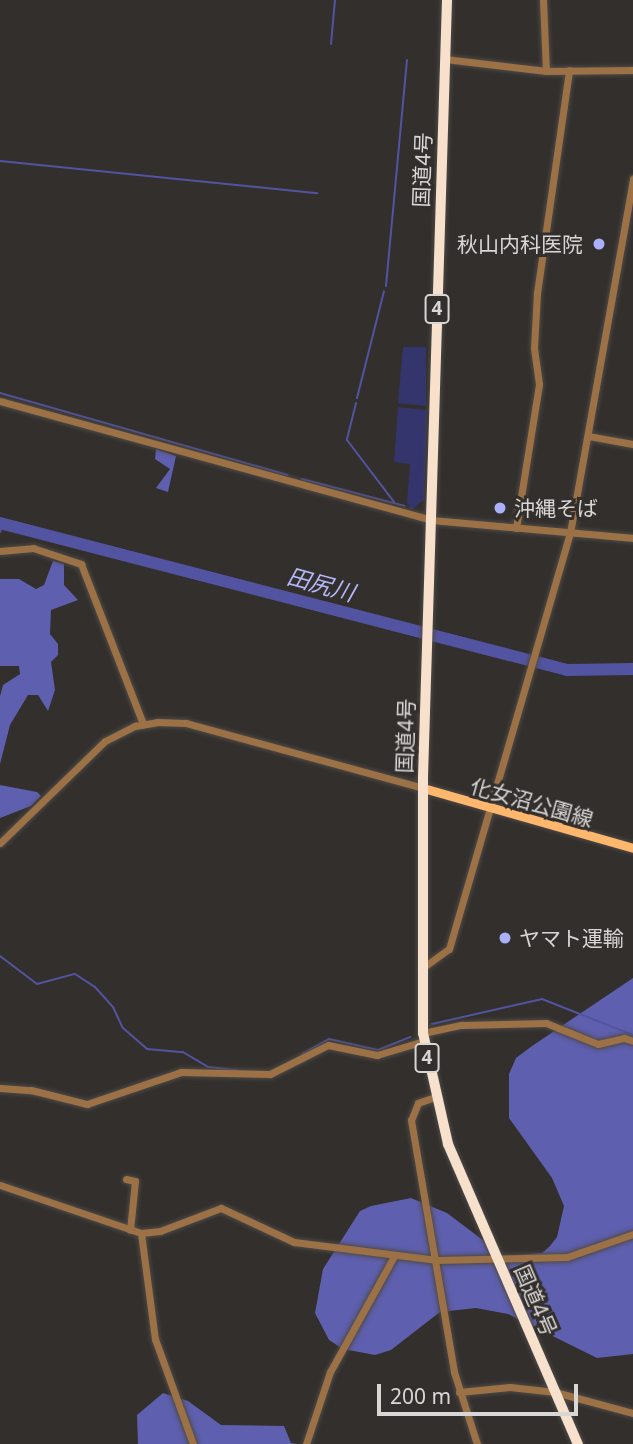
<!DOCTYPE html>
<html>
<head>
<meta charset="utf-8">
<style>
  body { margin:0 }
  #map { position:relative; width:633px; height:1444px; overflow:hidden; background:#322f2c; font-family:"Noto Sans","Noto Sans JP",sans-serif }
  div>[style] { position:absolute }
  .green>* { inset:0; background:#34356d }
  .forest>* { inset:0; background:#5e5fae }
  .stream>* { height:2px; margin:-1px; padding:0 1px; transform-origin:1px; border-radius:1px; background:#5354a1 }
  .river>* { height:12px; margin:-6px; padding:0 6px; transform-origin:6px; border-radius:6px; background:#5354a1 }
  .roads { filter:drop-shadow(0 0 2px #4d4a47) drop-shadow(0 0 2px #4d4a47) }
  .minor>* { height:7px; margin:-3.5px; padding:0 3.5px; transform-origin:3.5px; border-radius:3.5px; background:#9c7145 }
  .major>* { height:9px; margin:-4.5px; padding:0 4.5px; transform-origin:4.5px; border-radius:4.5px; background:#feb76c }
  .highway>* { height:10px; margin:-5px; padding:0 5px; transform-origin:5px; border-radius:5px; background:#f7e1cd }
  .dots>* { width:19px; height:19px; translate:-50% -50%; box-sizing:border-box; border:4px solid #322f2c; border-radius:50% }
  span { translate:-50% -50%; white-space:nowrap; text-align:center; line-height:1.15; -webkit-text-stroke:6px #322f2c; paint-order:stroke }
  .shield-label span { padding:2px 5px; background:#322f2c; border:2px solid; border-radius:5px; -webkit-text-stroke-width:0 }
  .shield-label { font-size:19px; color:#d9d7d6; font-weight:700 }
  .street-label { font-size:21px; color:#d9d7d6 }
  .poi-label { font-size:21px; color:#d9d7d6 }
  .right { translate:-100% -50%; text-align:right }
  .left { translate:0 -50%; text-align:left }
  .water-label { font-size:23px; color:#b3b8f9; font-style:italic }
  .scale { position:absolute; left:377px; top:1384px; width:201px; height:32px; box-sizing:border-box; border:4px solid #d9d7d6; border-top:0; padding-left:9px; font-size:21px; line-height:24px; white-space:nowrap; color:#d9d7d6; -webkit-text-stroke:5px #322f2c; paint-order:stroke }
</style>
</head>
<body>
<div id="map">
  <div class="green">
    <div style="clip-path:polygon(403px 347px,426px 347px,426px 406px,398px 403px)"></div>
    <div style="clip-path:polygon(398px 407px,427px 410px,424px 500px,411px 510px,407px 502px,410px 464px,394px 462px)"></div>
  </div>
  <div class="forest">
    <div style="clip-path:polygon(156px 449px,176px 456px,168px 492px,156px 488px,170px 469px,155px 459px)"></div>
    <div style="clip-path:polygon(53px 561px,64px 564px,64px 585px,78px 600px,51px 610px,50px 634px,58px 644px,58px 655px,51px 662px,55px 690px,48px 711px,38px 695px,28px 695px,10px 725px,0 764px,0 696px,3px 685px,20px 674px,19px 666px,0 666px,0 579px,19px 579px,36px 589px,44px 585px)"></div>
    <div style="clip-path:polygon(0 785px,37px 792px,41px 796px,31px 806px,0 818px)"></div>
    <div style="clip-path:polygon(633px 978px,633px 1354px,597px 1358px,508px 1314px,476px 1308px,440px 1312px,391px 1350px,375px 1355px,343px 1349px,329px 1340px,315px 1313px,323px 1269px,360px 1211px,371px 1206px,411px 1198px,447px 1213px,504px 1256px,542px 1253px,550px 1246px,557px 1237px,564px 1206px,552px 1178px,509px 1118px,509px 1074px,516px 1058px,532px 1046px)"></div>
    <div style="clip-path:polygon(163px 1393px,188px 1401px,221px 1425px,284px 1426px,291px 1443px,298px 1444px,138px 1444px,137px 1415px)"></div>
  </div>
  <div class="stream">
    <div style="left:331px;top:44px;width:44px;rotate:-84.8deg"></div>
    <div style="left:0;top:161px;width:319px;rotate:5.8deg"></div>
    <div style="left:386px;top:286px;width:227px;rotate:-84.7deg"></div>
    <div style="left:0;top:393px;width:299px;rotate:15.9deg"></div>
    <div style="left:357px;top:398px;width:110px;rotate:-75.8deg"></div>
    <div style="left:356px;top:403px;width:38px;rotate:104deg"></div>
    <div style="left:347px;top:440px;width:78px;rotate:52.8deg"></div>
    <div style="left:302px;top:479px;width:106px;rotate:14.7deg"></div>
    <div style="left:0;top:532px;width:9px;rotate:-72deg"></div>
    <div style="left:0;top:956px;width:46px;rotate:37.1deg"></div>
    <div style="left:37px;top:984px;width:39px;rotate:-15deg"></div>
    <div style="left:75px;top:974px;width:24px;rotate:33deg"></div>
    <div style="left:95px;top:987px;width:27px;rotate:48deg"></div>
    <div style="left:113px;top:1007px;width:23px;rotate:65deg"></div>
    <div style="left:123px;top:1028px;width:32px;rotate:41deg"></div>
    <div style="left:147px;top:1049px;width:36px;rotate:5deg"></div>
    <div style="left:183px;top:1052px;width:29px;rotate:31deg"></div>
    <div style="left:208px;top:1067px;width:30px;rotate:6deg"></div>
    <div style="left:432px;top:1024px;width:113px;rotate:-12.8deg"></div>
    <div style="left:542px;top:999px;width:98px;rotate:21.6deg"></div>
    <div style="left:302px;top:1054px;width:31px;rotate:-29deg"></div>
    <div style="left:329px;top:1039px;width:50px;rotate:12.7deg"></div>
    <div style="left:378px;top:1050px;width:35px;rotate:-22deg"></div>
  </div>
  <div class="river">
    <div style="left:0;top:523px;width:586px;rotate:14.53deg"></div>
    <div style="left:567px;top:670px;width:66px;rotate:-0.9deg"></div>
  </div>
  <div class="roads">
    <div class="minor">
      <div style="left:543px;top:0;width:71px;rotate:87.6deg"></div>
      <div style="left:445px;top:59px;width:102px;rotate:6.8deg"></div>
      <div style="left:546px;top:71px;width:87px;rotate:-0.7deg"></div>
      <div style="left:0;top:401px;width:448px;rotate:15.4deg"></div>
      <div style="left:432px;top:520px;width:202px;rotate:5.1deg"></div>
      <div style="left:588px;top:436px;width:46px;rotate:10.1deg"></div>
      <div style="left:516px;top:528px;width:146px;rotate:-80.9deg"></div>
      <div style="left:539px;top:384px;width:36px;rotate:-98deg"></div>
      <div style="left:534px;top:348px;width:55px;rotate:-86.9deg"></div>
      <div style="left:537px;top:293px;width:225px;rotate:-81.8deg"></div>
      <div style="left:0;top:551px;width:33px;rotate:-5deg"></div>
      <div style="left:33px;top:548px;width:51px;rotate:18.4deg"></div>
      <div style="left:81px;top:564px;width:172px;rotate:68.8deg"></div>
      <div style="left:0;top:843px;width:146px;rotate:-44.2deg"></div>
      <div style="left:105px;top:741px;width:34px;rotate:-27deg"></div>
      <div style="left:135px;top:726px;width:22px;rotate:-10deg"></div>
      <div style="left:157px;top:722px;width:29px;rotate:2deg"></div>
      <div style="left:186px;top:723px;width:246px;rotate:15.3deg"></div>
      <div style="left:421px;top:969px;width:34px;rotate:-36deg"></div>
      <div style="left:449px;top:949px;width:433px;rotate:-73.8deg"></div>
      <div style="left:570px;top:533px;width:360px;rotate:-79.9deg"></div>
      <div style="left:423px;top:1033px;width:40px;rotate:-12deg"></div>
      <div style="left:462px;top:1025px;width:84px;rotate:-1.4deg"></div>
      <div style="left:546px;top:1023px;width:56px;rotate:22deg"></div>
      <div style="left:598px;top:1044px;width:27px;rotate:-13deg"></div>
      <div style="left:624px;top:1038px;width:9px;rotate:18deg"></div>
      <div style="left:0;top:1088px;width:31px;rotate:4deg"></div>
      <div style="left:31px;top:1090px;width:58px;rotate:14deg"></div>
      <div style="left:87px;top:1104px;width:99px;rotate:-18.8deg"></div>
      <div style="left:181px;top:1072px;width:89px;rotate:1.3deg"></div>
      <div style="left:270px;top:1074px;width:65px;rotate:-26.6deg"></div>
      <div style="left:328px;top:1045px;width:50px;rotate:11.5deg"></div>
      <div style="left:377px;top:1055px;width:49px;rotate:-16.6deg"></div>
      <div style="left:435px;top:1097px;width:18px;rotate:161deg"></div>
      <div style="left:418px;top:1103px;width:18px;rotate:112deg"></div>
      <div style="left:411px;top:1120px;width:256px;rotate:80.3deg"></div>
      <div style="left:454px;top:1372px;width:76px;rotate:72.3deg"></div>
      <div style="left:126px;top:1179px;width:9px;rotate:13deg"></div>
      <div style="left:135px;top:1181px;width:49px;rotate:95.8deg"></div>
      <div style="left:0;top:1185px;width:149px;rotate:18.8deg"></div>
      <div style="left:141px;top:1233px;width:19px;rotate:-6deg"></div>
      <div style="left:160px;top:1231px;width:65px;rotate:-20.7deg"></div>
      <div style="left:221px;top:1208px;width:81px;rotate:25deg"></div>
      <div style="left:294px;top:1242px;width:144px;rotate:7.2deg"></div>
      <div style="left:437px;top:1260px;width:130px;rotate:-1.3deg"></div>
      <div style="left:567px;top:1257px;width:70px;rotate:-19.2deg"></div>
      <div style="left:141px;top:1233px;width:107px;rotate:82.5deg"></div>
      <div style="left:155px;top:1339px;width:112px;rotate:70.1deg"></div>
      <div style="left:459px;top:1392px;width:51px;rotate:-5.6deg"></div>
      <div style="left:510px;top:1387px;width:45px;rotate:6.3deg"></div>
      <div style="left:555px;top:1392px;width:81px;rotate:15.1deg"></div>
      <div style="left:306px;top:1444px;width:76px;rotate:-71.6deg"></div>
      <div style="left:330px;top:1372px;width:132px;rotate:-61.1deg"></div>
    </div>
    <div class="major">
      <div style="left:423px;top:788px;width:218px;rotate:15.9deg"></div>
    </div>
    <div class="highway">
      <div style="left:447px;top:0;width:778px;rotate:91.77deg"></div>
      <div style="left:423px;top:778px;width:255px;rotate:90deg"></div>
      <div style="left:423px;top:1033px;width:114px;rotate:77.3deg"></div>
      <div style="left:448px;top:1144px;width:327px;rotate:66.6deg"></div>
    </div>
  </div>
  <div class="dots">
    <div style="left:599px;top:244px;background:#aab0fb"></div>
    <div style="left:500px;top:508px;background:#aab0fb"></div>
    <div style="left:505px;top:938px;background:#aab0fb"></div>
  </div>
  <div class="shield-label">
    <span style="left:437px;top:309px">4</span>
    <span style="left:427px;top:1058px">4</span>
  </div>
  <div class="street-label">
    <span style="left:422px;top:170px;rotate:-88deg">国道4号</span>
    <span style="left:405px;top:736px;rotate:-88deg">国道4号</span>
    <span style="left:532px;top:802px;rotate:16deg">化女沼公園線</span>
    <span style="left:536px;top:1300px;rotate:67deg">国道4号</span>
  </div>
  <div class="poi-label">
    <span class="right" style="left:583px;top:244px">秋山内科医院</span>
    <span class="left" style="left:514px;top:508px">沖縄そば</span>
    <span class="left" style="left:519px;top:938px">ヤマト運輸</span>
  </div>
  <div class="water-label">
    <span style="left:321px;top:584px;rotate:15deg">田尻川</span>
  </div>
  <div class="scale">200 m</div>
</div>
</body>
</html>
